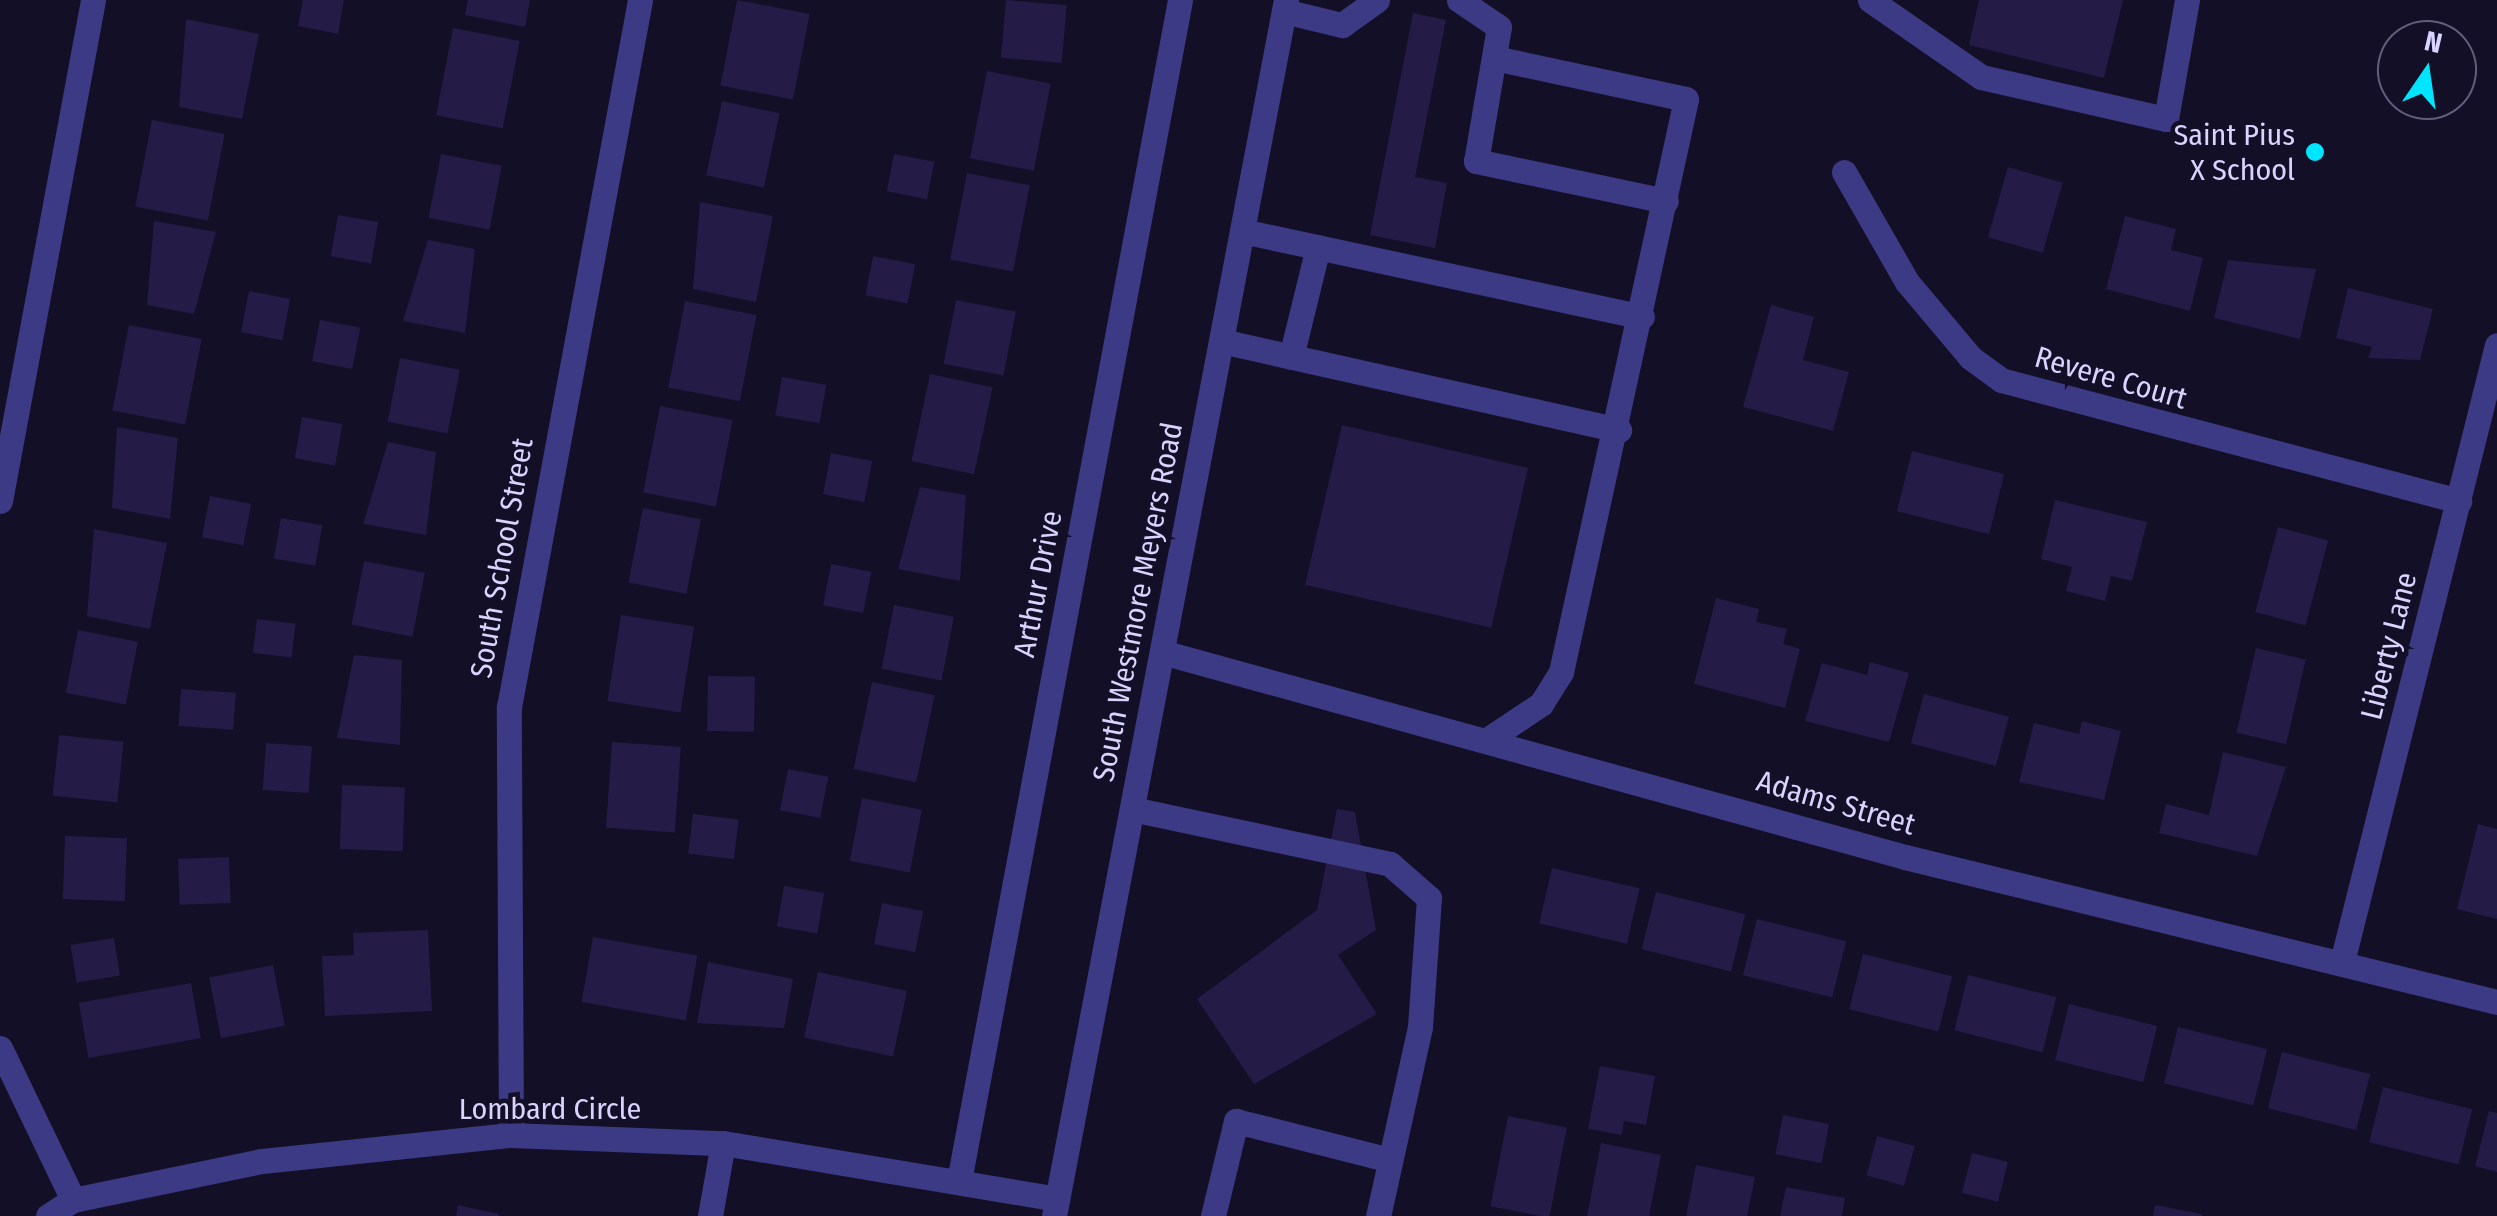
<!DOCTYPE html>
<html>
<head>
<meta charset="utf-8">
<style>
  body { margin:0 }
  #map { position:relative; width:2497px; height:1216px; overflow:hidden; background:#130f26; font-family:"Fira Sans Condensed",sans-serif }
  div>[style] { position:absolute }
  .building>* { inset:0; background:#241b47; transform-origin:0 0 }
  .minor>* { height:25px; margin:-12.5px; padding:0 12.5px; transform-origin:12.5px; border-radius:12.5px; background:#3d3a85 }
  .dots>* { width:28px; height:28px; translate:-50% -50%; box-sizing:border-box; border:5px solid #130f26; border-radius:50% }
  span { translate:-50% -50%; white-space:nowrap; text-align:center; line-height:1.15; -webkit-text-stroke:9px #130f26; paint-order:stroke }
  .poi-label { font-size:30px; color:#d9d4ff }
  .right { translate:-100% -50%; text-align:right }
  .street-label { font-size:30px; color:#d9d4ff }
  .north { position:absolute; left:2377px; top:20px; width:100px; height:100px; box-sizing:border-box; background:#130f26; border:2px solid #625e7d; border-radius:50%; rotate:13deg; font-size:28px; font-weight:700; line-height:40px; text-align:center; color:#d9d4ff }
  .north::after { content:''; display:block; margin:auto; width:35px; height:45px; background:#00e5ff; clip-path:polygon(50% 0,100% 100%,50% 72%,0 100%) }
</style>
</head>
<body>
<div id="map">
  <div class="building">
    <div style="clip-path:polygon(303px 0,344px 0,338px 34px,298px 26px)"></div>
    <div style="clip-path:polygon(468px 0,530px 0,525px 27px,465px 15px)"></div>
    <div style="left:737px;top:0;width:74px;height:87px;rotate:11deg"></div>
    <div style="left:1006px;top:0;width:61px;height:58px;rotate:5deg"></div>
    <div style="clip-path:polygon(1979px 0,2123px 0,2104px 78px,1969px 45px)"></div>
    <div style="clip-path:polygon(1413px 13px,1446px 20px,1415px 177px,1447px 183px,1435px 248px,1370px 235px)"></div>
    <div style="clip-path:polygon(186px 19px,259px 34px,242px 119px,179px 107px)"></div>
    <div style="left:453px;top:28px;width:68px;height:89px;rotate:11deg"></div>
    <div style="left:987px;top:71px;width:65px;height:89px;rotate:11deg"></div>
    <div style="left:722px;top:101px;width:59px;height:76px;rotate:12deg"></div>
    <div style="left:152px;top:120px;width:74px;height:88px;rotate:11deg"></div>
    <div style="left:441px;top:154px;width:62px;height:65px;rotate:11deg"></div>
    <div style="left:894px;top:154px;width:41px;height:38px;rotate:11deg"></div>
    <div style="left:2008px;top:167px;width:57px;height:73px;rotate:16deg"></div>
    <div style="left:967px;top:173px;width:64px;height:88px;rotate:11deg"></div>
    <div style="clip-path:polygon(700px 202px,773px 216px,756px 302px,693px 289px)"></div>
    <div style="left:338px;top:215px;width:41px;height:42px;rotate:10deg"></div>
    <div style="clip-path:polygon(2125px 216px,2176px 229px,2171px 250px,2203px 258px,2190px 311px,2106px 289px)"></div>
    <div style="clip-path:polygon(154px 221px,216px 232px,194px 314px,147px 305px)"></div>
    <div style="clip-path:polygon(428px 240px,475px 249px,465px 333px,403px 321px)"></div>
    <div style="left:873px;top:256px;width:43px;height:40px;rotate:11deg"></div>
    <div style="clip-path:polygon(2228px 260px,2316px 269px,2300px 339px,2214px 318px)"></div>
    <div style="clip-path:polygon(2348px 288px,2433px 309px,2420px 360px,2368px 358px,2372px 347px,2336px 338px)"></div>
    <div style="left:249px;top:291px;width:42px;height:42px;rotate:11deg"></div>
    <div style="left:956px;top:300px;width:61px;height:65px;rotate:11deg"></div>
    <div style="left:685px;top:301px;width:73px;height:88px;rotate:11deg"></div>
    <div style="clip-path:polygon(1771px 305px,1814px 317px,1803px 360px,1849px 372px,1833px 431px,1743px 407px)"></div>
    <div style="left:320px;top:320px;width:41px;height:42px;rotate:11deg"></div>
    <div style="left:129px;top:325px;width:74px;height:87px;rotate:11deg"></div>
    <div style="left:400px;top:358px;width:61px;height:65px;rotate:11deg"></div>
    <div style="left:930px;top:374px;width:64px;height:89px;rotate:12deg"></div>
    <div style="left:782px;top:377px;width:45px;height:39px;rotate:10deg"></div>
    <div style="left:660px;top:406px;width:74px;height:88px;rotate:11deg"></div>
    <div style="left:302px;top:417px;width:41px;height:42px;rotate:10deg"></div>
    <div style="left:1342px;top:425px;width:191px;height:164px;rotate:13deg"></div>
    <div style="clip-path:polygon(117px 427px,178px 438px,170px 519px,112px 508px)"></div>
    <div style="clip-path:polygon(388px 442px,436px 452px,426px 535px,363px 524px)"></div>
    <div style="left:1912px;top:451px;width:95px;height:62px;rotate:14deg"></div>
    <div style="left:831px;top:453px;width:42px;height:42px;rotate:11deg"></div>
    <div style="clip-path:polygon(920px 487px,966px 495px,960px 581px,898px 569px)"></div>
    <div style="left:210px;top:496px;width:42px;height:42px;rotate:11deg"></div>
    <div style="clip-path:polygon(2055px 500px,2147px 522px,2132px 581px,2111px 576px,2105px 601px,2066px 591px,2072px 567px,2041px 559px)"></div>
    <div style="left:643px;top:508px;width:59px;height:76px;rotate:11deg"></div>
    <div style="left:281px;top:518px;width:42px;height:41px;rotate:10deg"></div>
    <div style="left:2278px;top:527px;width:52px;height:88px;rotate:15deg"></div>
    <div style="clip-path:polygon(94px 529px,167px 543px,150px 629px,87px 616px)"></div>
    <div style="left:364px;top:561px;width:62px;height:65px;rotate:11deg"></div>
    <div style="left:831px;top:564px;width:41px;height:42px;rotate:11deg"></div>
    <div style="clip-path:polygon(1716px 598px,1759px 609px,1756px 622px,1787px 629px,1783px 644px,1800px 649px,1785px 708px,1694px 684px)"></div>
    <div style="left:894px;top:605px;width:61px;height:65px;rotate:11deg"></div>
    <div style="left:621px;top:615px;width:74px;height:87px;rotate:9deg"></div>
    <div style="left:257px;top:619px;width:39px;height:34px;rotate:7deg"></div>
    <div style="left:78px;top:630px;width:61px;height:64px;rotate:11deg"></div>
    <div style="left:2256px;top:648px;width:51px;height:87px;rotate:13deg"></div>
    <div style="clip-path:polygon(354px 655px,402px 660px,400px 745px,337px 738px)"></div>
    <div style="clip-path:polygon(1870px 662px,1909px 673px,1889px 742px,1805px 721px,1822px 663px,1867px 675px)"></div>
    <div style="left:708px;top:676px;width:47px;height:55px;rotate:1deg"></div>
    <div style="left:872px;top:682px;width:64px;height:89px;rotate:12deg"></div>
    <div style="left:181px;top:689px;width:55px;height:37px;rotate:4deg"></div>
    <div style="left:1924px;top:694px;width:88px;height:51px;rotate:15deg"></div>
    <div style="clip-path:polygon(2082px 721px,2121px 731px,2104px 800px,2019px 782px,2034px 723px,2079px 734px)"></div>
    <div style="left:59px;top:735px;width:65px;height:61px;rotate:6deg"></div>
    <div style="left:612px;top:742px;width:69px;height:86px;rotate:4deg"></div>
    <div style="left:266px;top:743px;width:46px;height:47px;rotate:4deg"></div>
    <div style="clip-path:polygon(2223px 752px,2286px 767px,2257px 856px,2159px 833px,2166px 804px,2209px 815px)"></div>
    <div style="left:788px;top:769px;width:41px;height:42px;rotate:11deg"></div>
    <div style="left:342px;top:785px;width:63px;height:64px;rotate:2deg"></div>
    <div style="left:862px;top:798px;width:61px;height:64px;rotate:11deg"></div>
    <div style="clip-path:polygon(1337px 809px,1355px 812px,1376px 930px,1338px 955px,1377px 1014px,1254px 1084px,1197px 999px,1317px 910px)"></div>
    <div style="left:693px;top:814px;width:46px;height:40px;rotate:7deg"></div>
    <div style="clip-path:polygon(2478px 824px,2497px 829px,2497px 919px,2457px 909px)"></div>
    <div style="left:65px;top:836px;width:62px;height:63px;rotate:2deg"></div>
    <div style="left:229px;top:857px;width:46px;height:51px;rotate:88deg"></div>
    <div style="left:1552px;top:868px;width:90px;height:57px;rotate:13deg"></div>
    <div style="left:784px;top:886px;width:41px;height:41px;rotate:10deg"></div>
    <div style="left:1656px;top:892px;width:92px;height:59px;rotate:14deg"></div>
    <div style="left:882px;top:903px;width:42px;height:42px;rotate:11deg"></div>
    <div style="left:1757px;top:919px;width:92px;height:58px;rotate:14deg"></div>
    <div style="clip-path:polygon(428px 930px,432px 1011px,325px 1016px,322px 956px,354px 955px,353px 933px)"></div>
    <div style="left:593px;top:937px;width:106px;height:66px;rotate:10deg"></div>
    <div style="left:114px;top:938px;width:38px;height:44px;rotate:81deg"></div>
    <div style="left:1863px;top:954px;width:92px;height:57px;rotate:14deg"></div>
    <div style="clip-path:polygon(708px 962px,793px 979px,784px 1028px,697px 1023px)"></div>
    <div style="left:273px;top:965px;width:62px;height:65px;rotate:79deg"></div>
    <div style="left:818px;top:972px;width:91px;height:67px;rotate:12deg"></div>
    <div style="left:1968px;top:975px;width:91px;height:57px;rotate:14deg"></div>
    <div style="left:191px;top:983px;width:56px;height:114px;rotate:80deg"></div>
    <div style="left:2069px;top:1004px;width:91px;height:58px;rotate:14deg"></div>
    <div style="left:2178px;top:1027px;width:92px;height:58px;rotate:14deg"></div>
    <div style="left:2282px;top:1052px;width:91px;height:58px;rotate:14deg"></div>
    <div style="clip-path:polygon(1600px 1066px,1655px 1076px,1646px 1125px,1624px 1121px,1622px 1135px,1588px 1129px)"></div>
    <div style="left:2383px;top:1087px;width:92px;height:57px;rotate:14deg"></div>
    <div style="clip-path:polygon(2489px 1111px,2497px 1113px,2497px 1172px,2475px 1166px)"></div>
    <div style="left:1783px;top:1115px;width:47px;height:40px;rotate:11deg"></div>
    <div style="left:1508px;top:1116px;width:60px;height:92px;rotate:11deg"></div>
    <div style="left:1877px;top:1136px;width:39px;height:41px;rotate:15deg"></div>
    <div style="clip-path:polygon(1601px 1143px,1661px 1155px,1649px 1216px,1587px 1216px)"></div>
    <div style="left:1972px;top:1153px;width:37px;height:41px;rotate:14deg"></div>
    <div style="clip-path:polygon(1696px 1165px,1755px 1177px,1747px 1216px,1686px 1216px)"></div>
    <div style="clip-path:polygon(1786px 1187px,1845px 1198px,1842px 1216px,1780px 1216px)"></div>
    <div style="clip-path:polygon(458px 1205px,499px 1214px,498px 1216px,456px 1216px)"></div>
    <div style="clip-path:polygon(2155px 1205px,2202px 1214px,2202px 1216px,2153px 1216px)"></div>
  </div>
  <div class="minor">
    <div style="left:1459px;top:0;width:48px;rotate:34deg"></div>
    <div style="left:1499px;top:27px;width:136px;rotate:99.7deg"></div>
    <div style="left:1476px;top:161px;width:194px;rotate:11.9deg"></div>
    <div style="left:1870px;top:0;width:135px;rotate:34.7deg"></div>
    <div style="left:1981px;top:77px;width:190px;rotate:12.8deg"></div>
    <div style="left:2166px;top:119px;width:121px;rotate:-80deg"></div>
    <div style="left:1284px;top:11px;width:60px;rotate:13.6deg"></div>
    <div style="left:1342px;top:25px;width:43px;rotate:-35.5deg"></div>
    <div style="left:1844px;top:172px;width:127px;rotate:60.2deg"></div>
    <div style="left:1907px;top:282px;width:99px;rotate:49.9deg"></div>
    <div style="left:1971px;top:358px;width:37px;rotate:36deg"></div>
    <div style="left:2001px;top:380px;width:474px;rotate:14.8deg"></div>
    <div style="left:1242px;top:231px;width:409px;rotate:12.1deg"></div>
    <div style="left:1221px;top:341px;width:408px;rotate:12.6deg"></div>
    <div style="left:1291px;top:357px;width:113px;rotate:-76.2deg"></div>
    <div style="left:0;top:501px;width:510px;rotate:-79.48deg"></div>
    <div style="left:1162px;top:652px;width:771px;rotate:15.42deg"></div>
    <div style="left:1905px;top:857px;width:609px;rotate:13.76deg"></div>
    <div style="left:1487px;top:740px;width:65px;rotate:-33.7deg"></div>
    <div style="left:1541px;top:704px;width:38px;rotate:-58deg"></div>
    <div style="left:1561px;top:672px;width:586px;rotate:-77.69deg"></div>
    <div style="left:1686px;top:99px;width:196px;rotate:-167.9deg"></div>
    <div style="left:1132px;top:809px;width:264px;rotate:12deg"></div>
    <div style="left:1390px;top:864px;width:52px;rotate:41.1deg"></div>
    <div style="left:1429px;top:898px;width:129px;rotate:94deg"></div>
    <div style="left:1420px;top:1027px;width:194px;rotate:102.5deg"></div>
    <div style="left:2342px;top:962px;width:636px;rotate:-75.9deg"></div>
    <div style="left:0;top:1048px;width:169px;rotate:64.3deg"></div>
    <div style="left:511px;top:1135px;width:428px;rotate:-90.3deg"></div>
    <div style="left:509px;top:707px;width:719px;rotate:-79.5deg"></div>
    <div style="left:959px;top:1181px;width:1201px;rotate:-79.4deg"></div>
    <div style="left:48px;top:1216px;width:30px;rotate:-33deg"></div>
    <div style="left:73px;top:1200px;width:193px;rotate:-11.7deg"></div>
    <div style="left:262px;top:1161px;width:250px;rotate:-6deg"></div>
    <div style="left:511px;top:1135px;width:212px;rotate:2.2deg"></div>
    <div style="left:723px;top:1143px;width:339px;rotate:9.5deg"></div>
    <div style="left:710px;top:1216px;width:74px;rotate:-79.9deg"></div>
    <div style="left:1054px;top:1216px;width:1238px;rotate:-79.2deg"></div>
    <div style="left:1213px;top:1216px;width:98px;rotate:-76.4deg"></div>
    <div style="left:1236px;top:1121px;width:159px;rotate:14.2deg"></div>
  </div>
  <div class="dots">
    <div style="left:2315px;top:152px;background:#00e5ff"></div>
  </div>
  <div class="poi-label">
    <span class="right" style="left:2295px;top:152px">Saint Pius<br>X School</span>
  </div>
  <div class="street-label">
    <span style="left:2111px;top:378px;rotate:16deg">Revere Court</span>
    <span style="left:502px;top:558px;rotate:-80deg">South School Street</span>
    <span style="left:1038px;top:584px;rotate:-79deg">Arthur Drive</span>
    <span style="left:1138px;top:602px;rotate:-79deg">South Westmore Meyers Road</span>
    <span style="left:2389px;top:646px;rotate:-76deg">Liberty Lane</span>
    <span style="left:1836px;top:803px;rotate:16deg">Adams Street</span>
    <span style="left:550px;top:1109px">Lombard Circle</span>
  </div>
  <div class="north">N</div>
</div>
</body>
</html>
